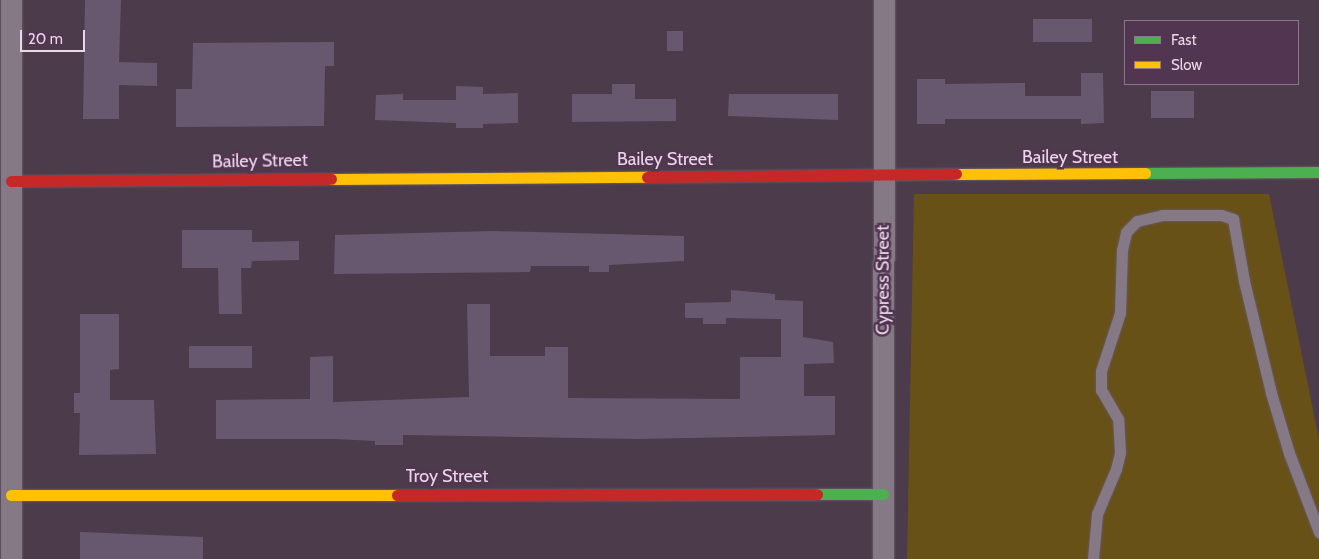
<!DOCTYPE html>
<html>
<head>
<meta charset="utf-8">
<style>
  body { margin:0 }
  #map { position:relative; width:1319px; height:559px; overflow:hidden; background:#4c3b4b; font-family:Cabin,sans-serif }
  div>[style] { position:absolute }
  .green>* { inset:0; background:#685117 }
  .building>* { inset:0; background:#68586f; transform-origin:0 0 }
  .roads { filter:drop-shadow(0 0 1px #665865) drop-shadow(0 0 1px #665865) }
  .lane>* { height:11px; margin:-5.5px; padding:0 5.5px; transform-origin:5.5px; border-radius:5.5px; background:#867986 }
  .street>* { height:21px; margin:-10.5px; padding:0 10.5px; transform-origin:10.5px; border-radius:10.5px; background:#867986 }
  .fast>* { height:11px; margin:-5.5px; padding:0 5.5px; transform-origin:5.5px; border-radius:5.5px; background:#4caf50 }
  .slow>* { height:11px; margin:-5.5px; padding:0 5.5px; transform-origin:5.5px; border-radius:5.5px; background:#ffc107 }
  .jam>* { height:11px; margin:-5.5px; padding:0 5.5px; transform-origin:5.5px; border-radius:5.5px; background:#c62828 }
  span { translate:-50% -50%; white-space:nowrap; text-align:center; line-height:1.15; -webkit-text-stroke:5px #523551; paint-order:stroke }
  .street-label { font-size:18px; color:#ead8e9 }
  .legend { position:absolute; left:1124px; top:20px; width:175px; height:65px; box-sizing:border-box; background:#523551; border:1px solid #8f768e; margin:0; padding:6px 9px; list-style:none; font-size:15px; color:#ead8e9 }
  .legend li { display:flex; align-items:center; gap:10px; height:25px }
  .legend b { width:25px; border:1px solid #8f768e }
  .scale { position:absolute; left:20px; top:30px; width:65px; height:22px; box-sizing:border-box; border:2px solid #ead8e9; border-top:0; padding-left:6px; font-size:15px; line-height:18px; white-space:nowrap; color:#ead8e9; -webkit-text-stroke:4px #523551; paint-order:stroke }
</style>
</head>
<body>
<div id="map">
  <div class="green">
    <div style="clip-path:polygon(914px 194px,1269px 194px,1319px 439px,1319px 559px,907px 559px)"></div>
  </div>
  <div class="building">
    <div style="clip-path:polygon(85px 0,121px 0,119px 62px,157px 63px,157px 86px,119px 85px,119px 119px,83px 119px)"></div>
    <div style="left:1092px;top:19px;width:23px;height:59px;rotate:90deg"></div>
    <div style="left:667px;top:31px;width:16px;height:20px"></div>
    <div style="clip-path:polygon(334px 42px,334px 66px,325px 66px,324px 126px,176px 127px,176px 89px,192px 89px,193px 43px)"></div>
    <div style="clip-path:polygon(1081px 73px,1103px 73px,1104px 123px,1081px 124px,1081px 119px,945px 119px,945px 124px,917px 124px,917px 79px,945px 79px,945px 84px,1025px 83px,1025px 96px,1081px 96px)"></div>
    <div style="clip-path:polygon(612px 84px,635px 84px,635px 99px,676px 99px,676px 121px,572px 122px,572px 94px,612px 94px)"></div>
    <div style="clip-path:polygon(456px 86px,483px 87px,483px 94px,518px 93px,518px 123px,483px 124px,483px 128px,456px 128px,456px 123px,375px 120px,376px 95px,403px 94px,403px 100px,456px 100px)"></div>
    <div style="left:1151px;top:91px;width:43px;height:27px"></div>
    <div style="clip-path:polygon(729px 94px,838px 94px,838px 120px,728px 116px)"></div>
    <div style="clip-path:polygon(182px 230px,252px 230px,252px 242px,299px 241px,299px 260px,252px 261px,251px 268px,241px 268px,242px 314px,219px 314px,218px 268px,182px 268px)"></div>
    <div style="clip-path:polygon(494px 231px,684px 236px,684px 261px,609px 265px,609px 272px,589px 272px,589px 266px,531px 266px,530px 272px,334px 274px,335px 235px)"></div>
    <div style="clip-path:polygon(731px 290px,775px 294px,775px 300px,803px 301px,803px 337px,833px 342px,834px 363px,804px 364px,804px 396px,835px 396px,835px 435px,638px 439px,403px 435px,403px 445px,375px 445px,375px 441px,335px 439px,216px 439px,216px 400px,310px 399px,310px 357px,333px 356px,333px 402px,469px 397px,467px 304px,490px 304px,490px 356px,545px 356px,545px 347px,568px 347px,568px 398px,740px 399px,740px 357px,781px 357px,781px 319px,726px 318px,726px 324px,703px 324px,703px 318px,685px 318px,685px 303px,731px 302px)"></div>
    <div style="clip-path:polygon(80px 314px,119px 314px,119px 369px,110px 370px,110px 400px,154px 400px,156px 454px,79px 455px,80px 413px,74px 413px,74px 393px,80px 393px)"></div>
    <div style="left:189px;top:346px;width:63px;height:22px"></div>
    <div style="clip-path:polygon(80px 532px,203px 537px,203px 559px,80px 559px)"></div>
  </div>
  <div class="roads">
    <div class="lane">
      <div style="left:1093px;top:559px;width:45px;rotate:-84.9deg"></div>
      <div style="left:1097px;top:514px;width:49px;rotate:-67.1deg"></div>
      <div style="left:1116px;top:469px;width:16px;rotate:-76deg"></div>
      <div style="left:1120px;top:453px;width:34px;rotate:-93deg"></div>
      <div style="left:1118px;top:419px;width:34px;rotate:-120deg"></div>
      <div style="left:1101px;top:390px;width:19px;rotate:-90deg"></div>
      <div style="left:1101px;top:371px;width:61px;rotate:-71.9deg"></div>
      <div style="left:1120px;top:313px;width:63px;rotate:-88.2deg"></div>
      <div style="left:1122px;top:250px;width:18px;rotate:-77deg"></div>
      <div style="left:1126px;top:232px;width:16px;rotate:-45deg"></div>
      <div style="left:1137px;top:221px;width:26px;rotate:-13deg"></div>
      <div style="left:1162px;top:215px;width:59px"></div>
      <div style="left:1221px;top:215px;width:13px;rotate:18deg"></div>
      <div style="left:1233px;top:219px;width:63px;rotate:79.9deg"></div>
      <div style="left:1244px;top:281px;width:115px;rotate:76.4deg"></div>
      <div style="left:1271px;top:393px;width:63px;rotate:73.3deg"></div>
      <div style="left:1289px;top:453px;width:85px;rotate:69.2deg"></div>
    </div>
    <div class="street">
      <div style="left:11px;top:0;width:559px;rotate:90deg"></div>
      <div style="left:883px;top:559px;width:559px;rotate:-89.9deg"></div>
    </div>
    <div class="fast">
      <div style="left:1145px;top:173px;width:174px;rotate:-0.3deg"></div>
      <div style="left:817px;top:494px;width:66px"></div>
    </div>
    <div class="slow">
      <div style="left:956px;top:174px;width:189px;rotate:-0.3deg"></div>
      <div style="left:331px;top:179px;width:316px;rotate:-0.4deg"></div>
      <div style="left:11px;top:495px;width:386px"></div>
    </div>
    <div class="jam">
      <div style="left:647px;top:177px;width:309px;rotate:-0.6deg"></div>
      <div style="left:11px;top:181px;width:320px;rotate:-0.4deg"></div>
      <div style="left:397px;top:495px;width:420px;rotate:-0.1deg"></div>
    </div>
  </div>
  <div class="street-label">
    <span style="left:1070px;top:157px">Bailey Street</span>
    <span style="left:665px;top:159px">Bailey Street</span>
    <span style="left:260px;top:161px;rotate:-1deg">Bailey Street</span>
    <span style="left:883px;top:280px;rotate:-90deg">Cypress Street</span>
    <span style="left:447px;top:476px">Troy Street</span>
  </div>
  <ul class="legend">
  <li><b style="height:6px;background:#4caf50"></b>Fast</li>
  <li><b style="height:6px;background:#ffc107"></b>Slow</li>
  </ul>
  <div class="scale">20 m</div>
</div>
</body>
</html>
